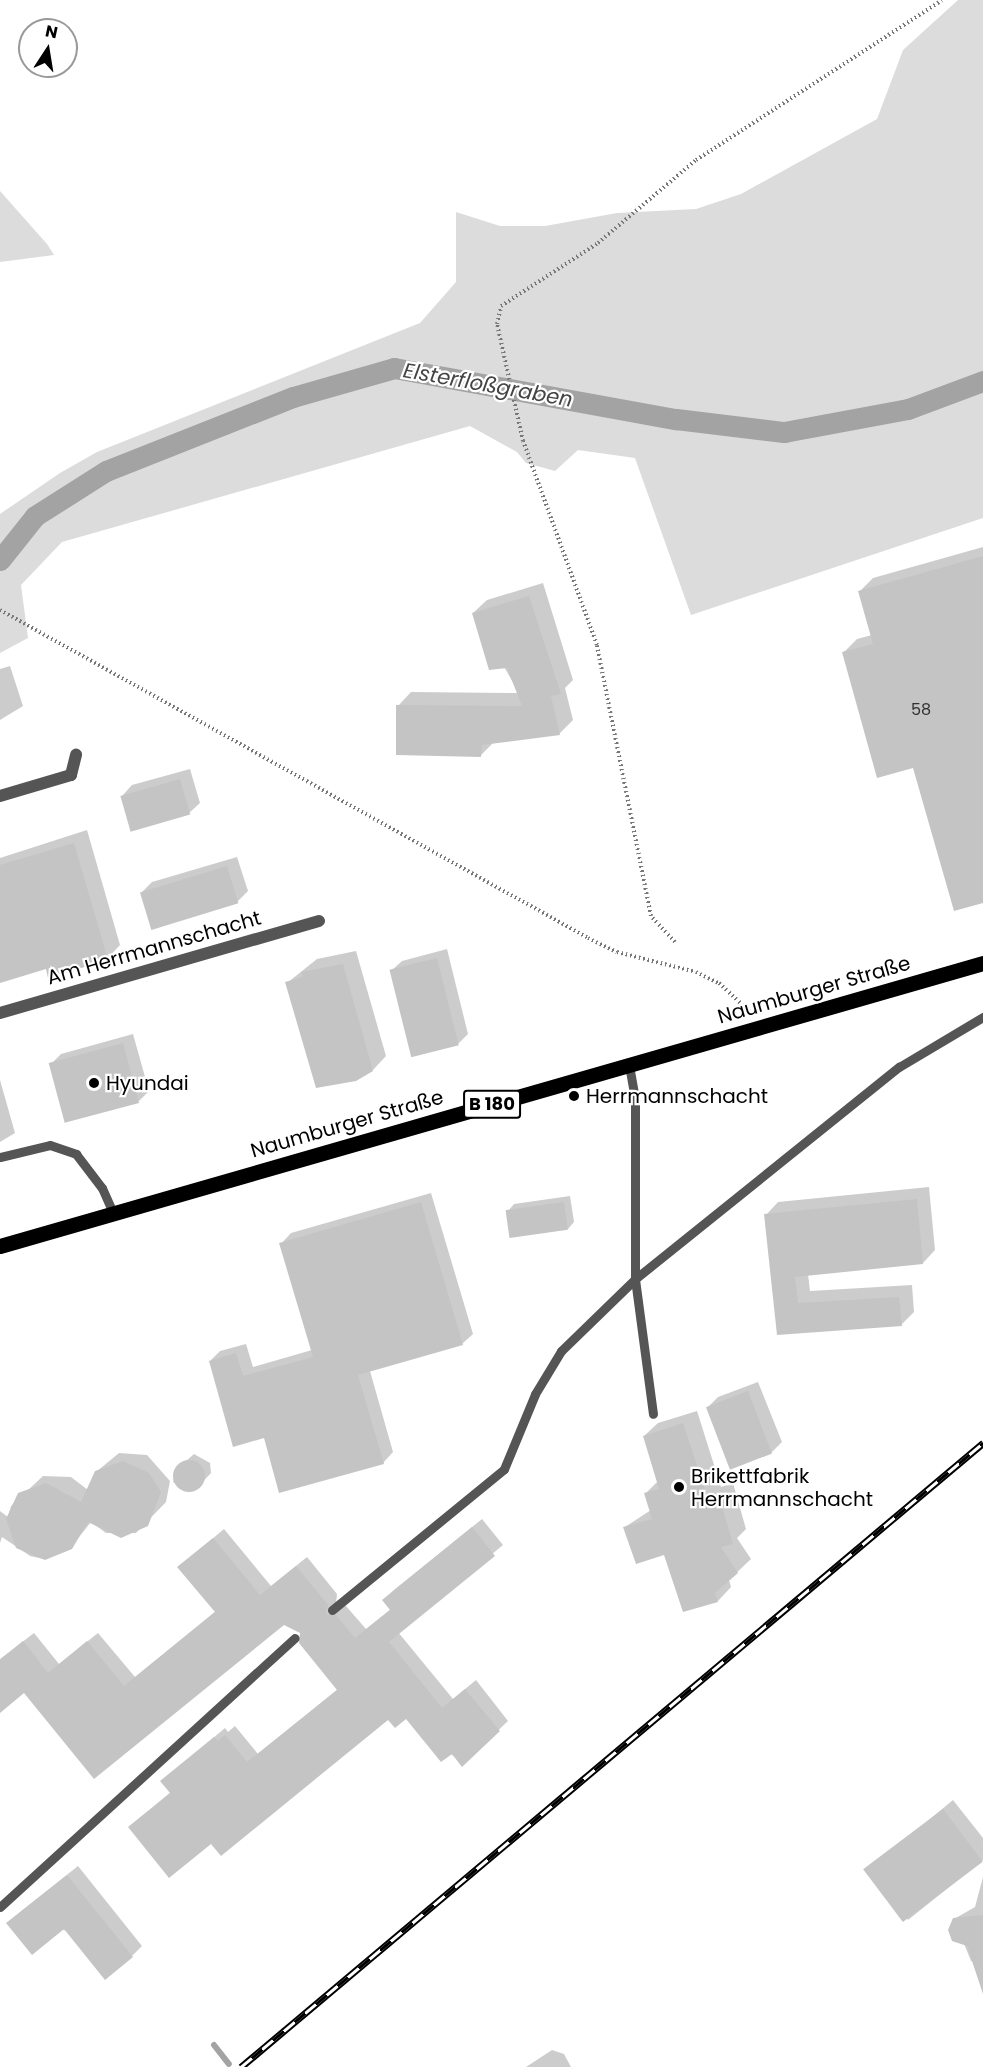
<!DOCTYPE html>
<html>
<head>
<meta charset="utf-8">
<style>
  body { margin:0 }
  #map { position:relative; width:983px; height:2067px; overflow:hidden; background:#fff; font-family:Poppins,sans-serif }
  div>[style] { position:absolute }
  .green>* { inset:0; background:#dcdcdc }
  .shadow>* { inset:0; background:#0003 }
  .stream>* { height:6px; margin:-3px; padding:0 3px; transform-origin:3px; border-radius:3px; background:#a3a3a3 }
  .canal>* { height:21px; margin:-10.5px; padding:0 10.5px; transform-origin:10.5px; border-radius:10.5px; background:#a3a3a3 }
  .building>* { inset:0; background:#c4c4c4; transform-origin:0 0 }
  .round { border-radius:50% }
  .path>* { height:4px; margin-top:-2px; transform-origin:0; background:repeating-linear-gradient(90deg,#777 0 1.5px,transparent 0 4.5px) }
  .lane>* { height:9px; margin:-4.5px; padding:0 4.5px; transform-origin:4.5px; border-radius:4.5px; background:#555 }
  .street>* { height:12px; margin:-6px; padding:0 6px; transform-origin:6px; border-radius:6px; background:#555 }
  .primary>* { height:15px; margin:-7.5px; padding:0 7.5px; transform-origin:7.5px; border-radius:7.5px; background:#000 }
  .rail>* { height:7px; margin-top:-3.5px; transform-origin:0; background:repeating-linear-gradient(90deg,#fff 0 14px,#000 0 28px); box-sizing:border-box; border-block:2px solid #000 }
  .dots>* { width:16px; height:16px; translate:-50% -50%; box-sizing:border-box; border:3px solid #fff; border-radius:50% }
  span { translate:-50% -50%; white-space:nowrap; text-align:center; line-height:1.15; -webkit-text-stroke:4.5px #fff; paint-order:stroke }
  .number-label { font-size:16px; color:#313131 }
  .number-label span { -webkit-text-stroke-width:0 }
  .shield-label span { padding:2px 4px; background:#fff; border:2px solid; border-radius:4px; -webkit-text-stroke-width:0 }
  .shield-label { font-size:18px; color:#000; font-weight:700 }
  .street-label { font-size:20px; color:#000 }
  .poi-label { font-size:20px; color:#000 }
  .left { translate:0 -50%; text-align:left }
  .water-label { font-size:21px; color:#444; font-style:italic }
  .north { position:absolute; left:18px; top:18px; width:60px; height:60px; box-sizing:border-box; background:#fff; border:2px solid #999; border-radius:50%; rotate:12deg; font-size:16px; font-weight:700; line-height:24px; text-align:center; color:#000 }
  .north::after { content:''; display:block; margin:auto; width:21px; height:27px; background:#000; clip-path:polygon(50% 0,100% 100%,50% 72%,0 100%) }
</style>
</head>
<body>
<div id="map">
  <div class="green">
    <div style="clip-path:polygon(958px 0,983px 0,983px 518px,691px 615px,635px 458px,578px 450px,555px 471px,526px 463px,517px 452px,470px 426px,62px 542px,21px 585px,28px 638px,0 653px,0 514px,60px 473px,97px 452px,420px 323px,456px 282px,456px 212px,500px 226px,545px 226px,617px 213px,696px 209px,741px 194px,877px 119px,903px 50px)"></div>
    <div style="clip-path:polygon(0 191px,47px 244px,54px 255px,0 262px)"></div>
  </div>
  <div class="shadow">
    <div style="clip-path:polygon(983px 547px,983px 902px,914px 766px,843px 653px,857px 639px,872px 635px,859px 592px,873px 578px)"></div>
    <div style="clip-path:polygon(543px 583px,573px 680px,565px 688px,573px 720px,559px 734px,494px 742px,480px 756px,398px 706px,411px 692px,519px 693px,473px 613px,487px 600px)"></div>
    <div style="clip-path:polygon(10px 666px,23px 706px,0 720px,0 669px)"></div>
    <div style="clip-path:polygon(190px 769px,200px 803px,189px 813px,122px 796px,132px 785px)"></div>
    <div style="clip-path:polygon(87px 830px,120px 945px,107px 959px,47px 967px,0 982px,0 858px)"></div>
    <div style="clip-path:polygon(237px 857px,248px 891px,238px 901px,153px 927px,142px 892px,152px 882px)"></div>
    <div style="clip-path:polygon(447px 949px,468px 1034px,458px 1044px,391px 971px,402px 961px)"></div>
    <div style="clip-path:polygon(356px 951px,386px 1056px,373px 1070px,287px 983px,317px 959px)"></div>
    <div style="clip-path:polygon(133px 1034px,149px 1091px,139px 1101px,67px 1121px,51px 1064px,61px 1054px)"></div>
    <div style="clip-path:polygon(0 1080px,15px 1133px,0 1142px)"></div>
    <div style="clip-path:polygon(929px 1187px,935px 1250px,923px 1263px,808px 1274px,810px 1291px,912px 1285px,914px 1312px,901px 1325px,778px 1334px,766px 1215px,778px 1202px)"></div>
    <div style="clip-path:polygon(431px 1193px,473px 1334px,462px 1344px,370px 1371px,393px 1452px,383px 1463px,265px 1437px,210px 1361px,220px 1351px,246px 1344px,253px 1367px,312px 1350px,281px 1244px,291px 1233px)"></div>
    <div style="clip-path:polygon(570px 1196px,574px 1222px,568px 1229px,508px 1211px,514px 1204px)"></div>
    <div style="clip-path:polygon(758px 1382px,782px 1442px,771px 1453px,708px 1407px,718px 1397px)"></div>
    <div style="clip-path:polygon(697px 1411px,721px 1487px,733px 1483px,746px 1529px,737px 1538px,751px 1559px,729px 1580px,731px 1587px,718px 1601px,684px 1611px,665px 1554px,625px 1527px,651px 1510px,646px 1493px,658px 1481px,644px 1436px,658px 1423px)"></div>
    <div style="clip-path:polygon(119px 1453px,147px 1455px,170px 1481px,166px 1502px,136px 1533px,106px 1533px,91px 1522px,71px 1547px,44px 1559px,30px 1556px,2px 1537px,0 1543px,0 1511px,8px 1517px,11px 1506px,43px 1476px,71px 1477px,88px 1490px,96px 1472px)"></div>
    <div style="clip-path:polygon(194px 1454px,210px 1463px,211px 1473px,196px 1489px,184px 1489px,173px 1482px,177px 1469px)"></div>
    <div style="clip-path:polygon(482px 1519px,503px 1545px,398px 1632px,453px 1699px,476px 1680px,508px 1721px,463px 1764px,406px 1717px,388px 1718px,211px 1842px,130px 1827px,171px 1792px,162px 1781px,225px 1728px,228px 1732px,235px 1726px,258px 1754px,338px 1689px,302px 1633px,284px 1623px,94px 1777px,25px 1691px,0 1711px,0 1659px,34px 1633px,59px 1664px,98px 1633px,135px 1677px,216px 1611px,179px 1567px,224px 1529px,271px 1586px,307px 1557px,337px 1594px,336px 1604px,346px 1606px,366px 1629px,391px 1609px,384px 1600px,394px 1590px)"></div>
    <div style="clip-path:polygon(953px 1800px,983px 1838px,983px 1860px,908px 1920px,878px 1862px)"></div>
    <div style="clip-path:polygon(78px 1866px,142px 1946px,132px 1956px,19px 1913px)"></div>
    <div style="clip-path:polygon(983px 1877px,983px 1965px,971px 1961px,954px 1919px,975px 1907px)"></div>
    <div style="clip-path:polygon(552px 2050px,564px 2054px,571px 2067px,526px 2067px)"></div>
  </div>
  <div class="stream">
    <div style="left:214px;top:2045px;width:24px;rotate:52deg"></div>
  </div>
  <div class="canal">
    <div style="left:0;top:560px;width:56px;rotate:-51.5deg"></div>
    <div style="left:35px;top:516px;width:84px;rotate:-32.4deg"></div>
    <div style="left:106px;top:471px;width:201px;rotate:-21.6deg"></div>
    <div style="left:293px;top:397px;width:105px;rotate:-16deg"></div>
    <div style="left:394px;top:368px;width:287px;rotate:10.3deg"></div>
    <div style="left:676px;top:419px;width:109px;rotate:6.9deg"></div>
    <div style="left:784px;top:432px;width:126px;rotate:-10.5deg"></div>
    <div style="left:908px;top:409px;width:80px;rotate:-20.5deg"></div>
  </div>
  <div class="building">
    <div style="clip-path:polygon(983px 556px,983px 903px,954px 911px,913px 768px,877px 778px,842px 652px,873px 644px,858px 591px)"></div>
    <div style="clip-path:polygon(529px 596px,561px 694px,551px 696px,560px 735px,482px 745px,481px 757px,396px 755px,396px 705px,522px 706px,507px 668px,489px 670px,472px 613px)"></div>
    <div style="left:180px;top:779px;width:37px;height:62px;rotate:74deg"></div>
    <div style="clip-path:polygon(74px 843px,108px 960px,48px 978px,46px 969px,0 983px,0 865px)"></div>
    <div style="left:227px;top:866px;width:39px;height:91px;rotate:73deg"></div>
    <div style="left:437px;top:958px;width:90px;height:49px;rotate:76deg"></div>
    <div style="clip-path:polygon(343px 964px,373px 1071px,356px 1081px,316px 1088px,285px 982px,303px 977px,301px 972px)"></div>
    <div style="left:123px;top:1043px;width:62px;height:77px;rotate:75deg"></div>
    <div style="clip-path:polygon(917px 1199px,923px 1264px,795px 1277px,798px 1303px,899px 1297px,902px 1326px,777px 1335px,764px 1214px)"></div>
    <div style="clip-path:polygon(421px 1202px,463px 1345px,358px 1375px,384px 1464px,279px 1493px,264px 1438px,233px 1447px,209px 1361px,236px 1353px,243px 1376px,313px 1357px,279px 1243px)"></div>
    <div style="left:564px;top:1202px;width:28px;height:59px;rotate:82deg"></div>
    <div style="left:748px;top:1391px;width:67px;height:45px;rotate:69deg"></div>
    <div style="clip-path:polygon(683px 1423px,708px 1499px,719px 1496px,733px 1544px,721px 1547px,738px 1573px,715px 1593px,718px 1602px,683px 1612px,664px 1555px,636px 1564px,623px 1527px,652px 1519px,644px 1493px,659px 1489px,643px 1436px)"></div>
    <div class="round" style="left:173px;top:1460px;width:32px;height:32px"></div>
    <div style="clip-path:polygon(123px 1461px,149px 1473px,161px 1492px,148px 1526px,121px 1538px,88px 1522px,72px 1549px,45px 1560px,16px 1548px,6px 1519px,18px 1493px,46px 1483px,81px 1502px,95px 1471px)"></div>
    <div style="clip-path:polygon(472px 1527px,495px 1556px,389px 1642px,442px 1708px,465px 1689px,500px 1731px,462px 1767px,452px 1754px,441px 1762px,406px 1719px,395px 1728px,388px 1720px,221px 1856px,211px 1844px,169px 1878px,128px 1827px,170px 1793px,160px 1781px,214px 1737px,218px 1741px,225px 1735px,247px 1762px,337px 1690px,299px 1643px,300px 1633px,284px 1625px,94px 1779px,24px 1693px,0 1713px,0 1660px,23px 1641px,48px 1673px,87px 1641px,124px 1686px,215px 1612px,177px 1567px,213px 1538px,260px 1595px,296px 1566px,328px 1605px,326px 1614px,336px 1615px,355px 1638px,390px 1610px,382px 1600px)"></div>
    <div style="left:943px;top:1809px;width:66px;height:100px;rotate:53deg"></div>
    <div style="clip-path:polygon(67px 1875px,133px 1957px,105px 1980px,64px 1929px,32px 1955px,6px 1923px)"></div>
    <div style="clip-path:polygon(983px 1915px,983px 1994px,967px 1946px,952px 1941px,948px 1930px,953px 1918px)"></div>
  </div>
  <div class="path">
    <div style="left:0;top:610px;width:673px;rotate:29.15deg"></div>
    <div style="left:588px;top:938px;width:32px;rotate:26deg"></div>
    <div style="left:617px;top:952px;width:81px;rotate:14.2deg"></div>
    <div style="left:696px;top:972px;width:25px;rotate:26deg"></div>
    <div style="left:719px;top:983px;width:41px;rotate:43deg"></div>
    <div style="left:675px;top:942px;width:35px;rotate:-133deg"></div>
    <div style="left:651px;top:916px;width:276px;rotate:-101.3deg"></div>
    <div style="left:597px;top:645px;width:217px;rotate:-109.9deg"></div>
    <div style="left:523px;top:441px;width:120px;rotate:-102.5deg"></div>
    <div style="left:497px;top:324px;width:18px;rotate:-77deg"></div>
    <div style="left:501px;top:306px;width:116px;rotate:-33deg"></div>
    <div style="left:598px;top:243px;width:128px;rotate:-40.3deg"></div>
    <div style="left:696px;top:160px;width:293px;rotate:-33deg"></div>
  </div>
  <div class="lane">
    <div style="left:629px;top:1065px;width:36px;rotate:80deg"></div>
    <div style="left:635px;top:1100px;width:179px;rotate:90deg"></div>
    <div style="left:635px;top:1279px;width:136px;rotate:82.4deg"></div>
    <div style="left:0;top:1157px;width:51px;rotate:-13.5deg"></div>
    <div style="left:50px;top:1145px;width:28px;rotate:19deg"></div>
    <div style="left:76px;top:1154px;width:43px;rotate:52.6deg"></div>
    <div style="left:102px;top:1188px;width:27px;rotate:66deg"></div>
    <div style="left:332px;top:1610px;width:222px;rotate:-39.3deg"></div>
    <div style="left:504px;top:1469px;width:81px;rotate:-67.5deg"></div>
    <div style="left:535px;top:1394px;width:50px;rotate:-58.8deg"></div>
    <div style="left:561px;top:1351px;width:103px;rotate:-44.2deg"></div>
    <div style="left:635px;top:1279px;width:339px;rotate:-38.8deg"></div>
    <div style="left:899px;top:1067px;width:98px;rotate:-30.8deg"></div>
    <div style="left:0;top:1907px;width:399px;rotate:-42.4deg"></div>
  </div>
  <div class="street">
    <div style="left:0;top:796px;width:74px;rotate:-16.5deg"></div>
    <div style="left:71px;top:775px;width:21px;rotate:-76deg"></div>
    <div style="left:0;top:1013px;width:332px;rotate:-16.1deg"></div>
  </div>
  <div class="primary">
    <div style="left:0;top:1246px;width:1023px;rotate:-16.06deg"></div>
  </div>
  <div class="rail">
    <div style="left:241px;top:2067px;width:970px;rotate:-40.06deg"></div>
  </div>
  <div class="dots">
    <div style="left:94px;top:1083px;background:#000"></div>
    <div style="left:574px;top:1096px;background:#000"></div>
    <div style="left:679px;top:1487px;background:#000"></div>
  </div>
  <div class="number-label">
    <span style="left:921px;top:710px">58</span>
  </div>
  <div class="shield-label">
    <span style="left:492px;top:1104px">B 180</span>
  </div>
  <div class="street-label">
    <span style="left:154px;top:948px;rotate:-16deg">Am Herrmannschacht</span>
    <span style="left:814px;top:990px;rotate:-16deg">Naumburger Straße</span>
    <span style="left:347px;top:1124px;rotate:-16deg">Naumburger Straße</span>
  </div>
  <div class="poi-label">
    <span class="left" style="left:106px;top:1083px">Hyundai</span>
    <span class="left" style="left:586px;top:1096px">Herrmannschacht</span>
    <span class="left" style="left:691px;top:1488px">Brikettfabrik<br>Herrmannschacht</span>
  </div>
  <div class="water-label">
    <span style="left:488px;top:385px;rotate:10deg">Elsterfloßgraben</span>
  </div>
  <div class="north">N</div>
</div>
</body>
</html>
